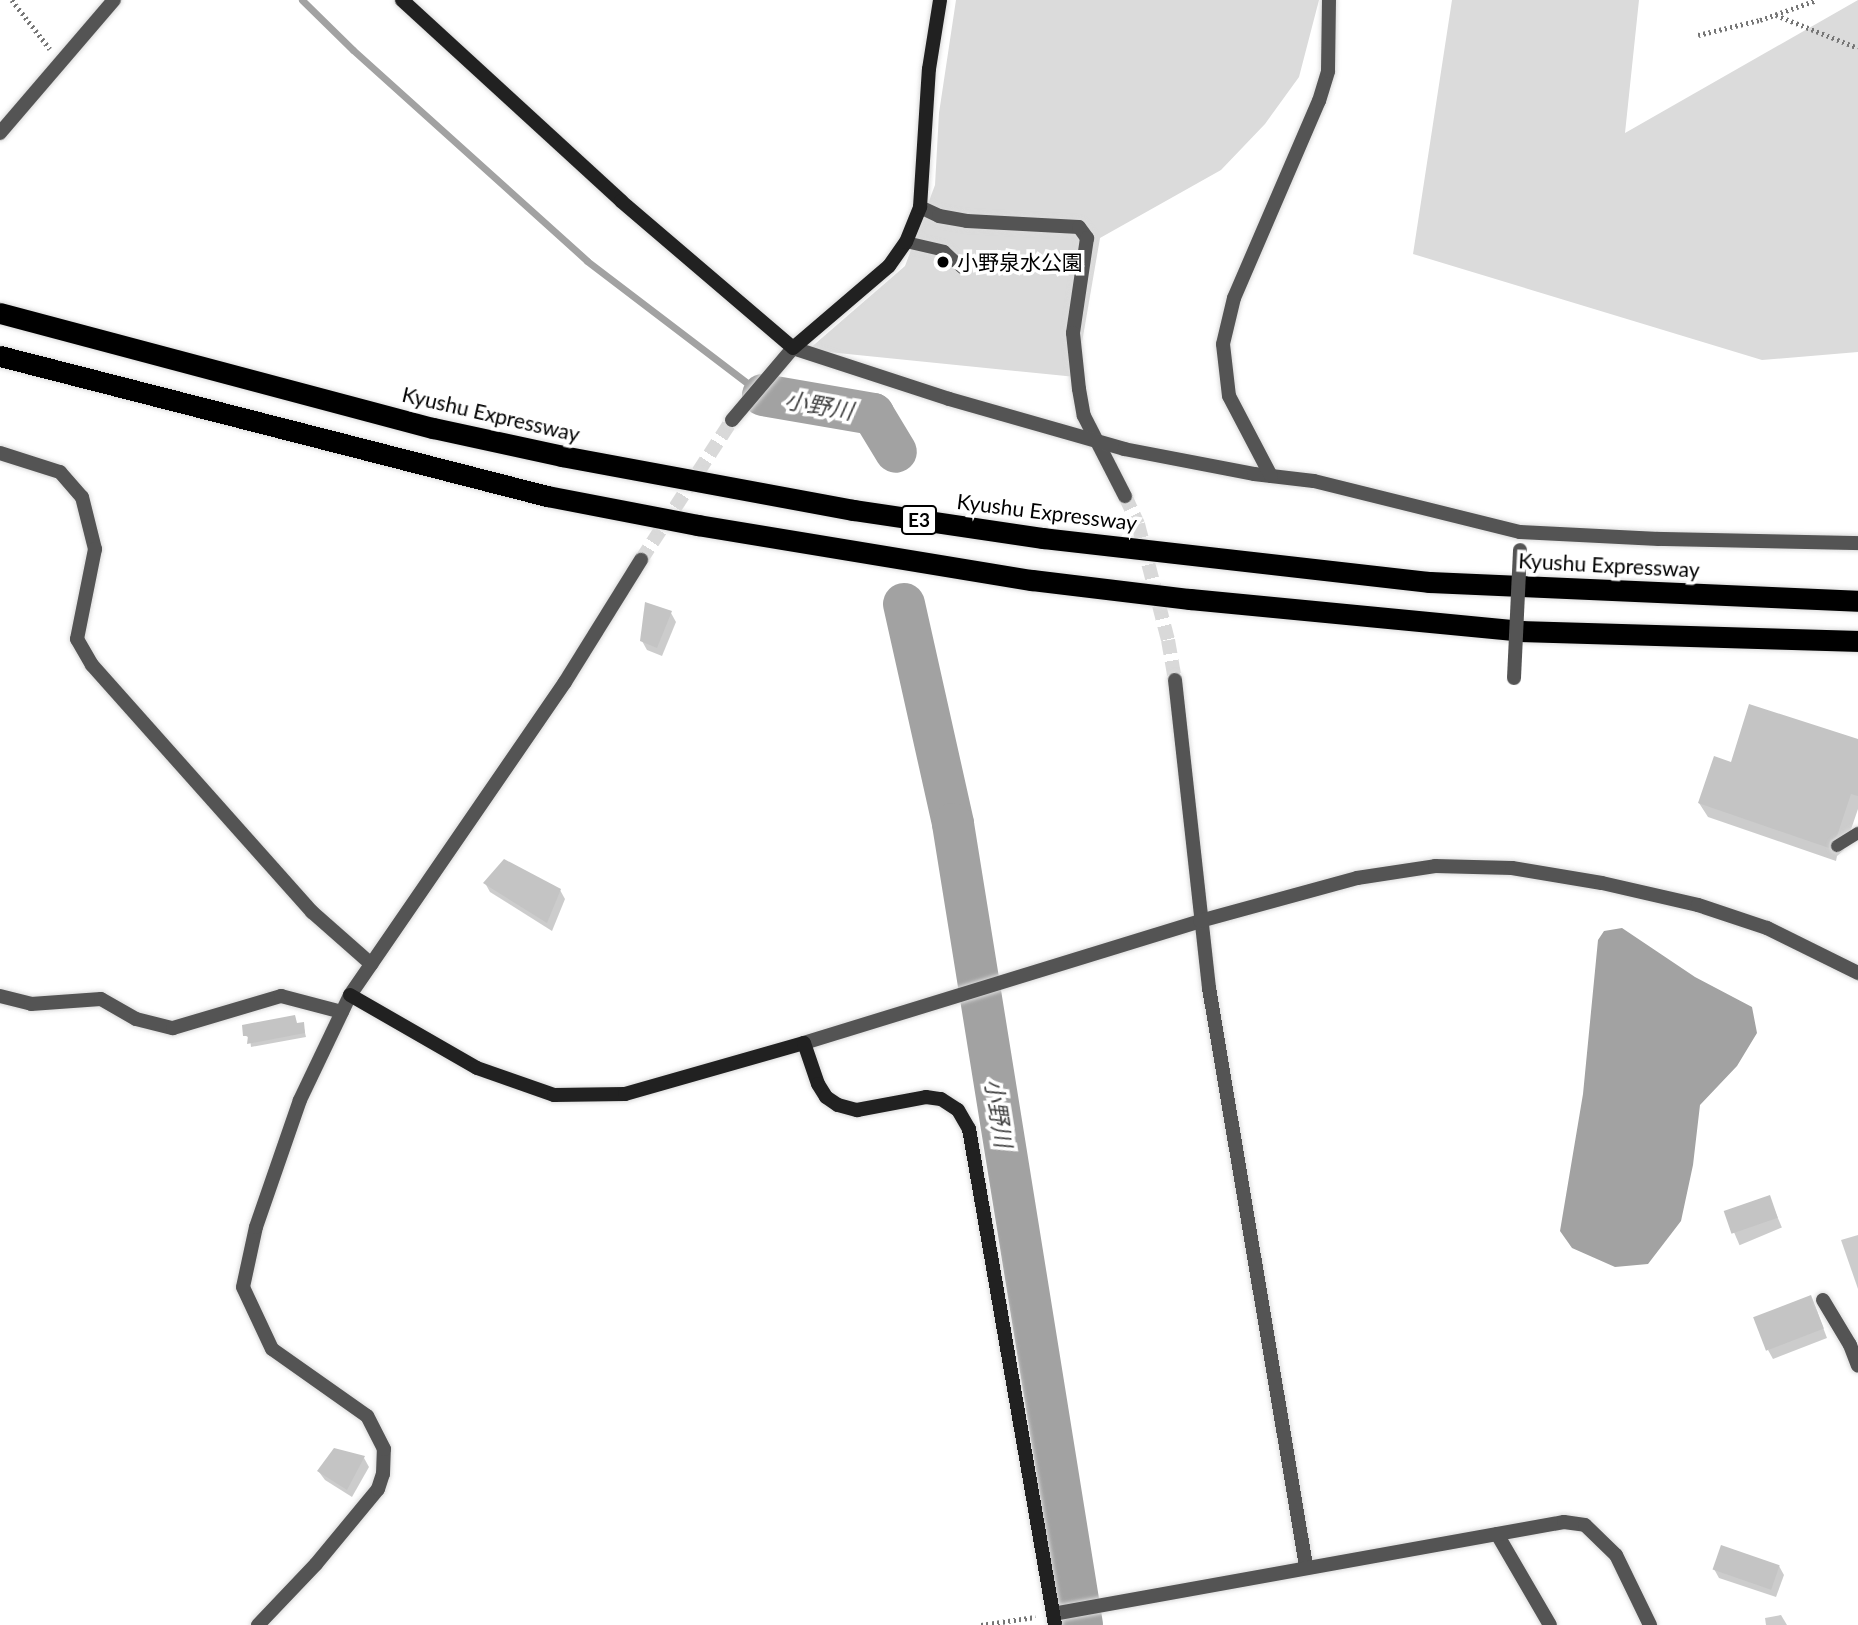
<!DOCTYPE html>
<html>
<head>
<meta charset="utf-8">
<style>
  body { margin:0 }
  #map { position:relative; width:1858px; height:1625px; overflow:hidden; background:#fff; font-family:Lato,"Noto Sans JP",sans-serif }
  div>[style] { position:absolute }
  .green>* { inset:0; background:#dbdbdb }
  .water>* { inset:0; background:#a2a2a2 }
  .shadow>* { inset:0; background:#0003; transform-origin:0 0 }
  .stream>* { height:7px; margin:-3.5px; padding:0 3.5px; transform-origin:3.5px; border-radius:3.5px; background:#a2a2a2 }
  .river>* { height:42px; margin:-21px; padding:0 21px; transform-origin:21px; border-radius:21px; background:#a2a2a2 }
  .building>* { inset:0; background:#c4c4c4; transform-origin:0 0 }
  .street-tunnel>* { height:14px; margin-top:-7px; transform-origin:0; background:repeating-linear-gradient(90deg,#d9d9d9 0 14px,transparent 0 21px) }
  .path>* { height:4.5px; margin-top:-2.25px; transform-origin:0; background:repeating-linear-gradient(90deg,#767676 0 2px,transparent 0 5.5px) }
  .roads { filter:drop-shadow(0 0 2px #dbdbdb) drop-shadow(0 0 2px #dbdbdb) }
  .lane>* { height:12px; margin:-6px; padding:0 6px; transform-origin:6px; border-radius:6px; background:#545454 }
  .street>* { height:14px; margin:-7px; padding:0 7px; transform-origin:7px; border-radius:7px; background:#545454 }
  .secondary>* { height:14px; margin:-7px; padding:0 7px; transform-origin:7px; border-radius:7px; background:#212121 }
  .highway>* { height:21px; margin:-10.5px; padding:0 10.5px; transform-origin:10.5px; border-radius:10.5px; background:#000 }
  .street-bridge>* { height:14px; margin:-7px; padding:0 7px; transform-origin:7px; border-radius:7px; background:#545454 }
  .dots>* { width:19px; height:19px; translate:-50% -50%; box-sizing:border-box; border:4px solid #fff; border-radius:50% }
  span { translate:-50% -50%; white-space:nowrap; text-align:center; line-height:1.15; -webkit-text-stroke:7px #fff; paint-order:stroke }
  .shield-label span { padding:2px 5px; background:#fff; border:2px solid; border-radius:5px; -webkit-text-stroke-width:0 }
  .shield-label { font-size:19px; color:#000; font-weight:700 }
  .poi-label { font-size:21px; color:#000 }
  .left { translate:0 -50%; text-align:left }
  .street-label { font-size:21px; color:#000 }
  .water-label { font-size:23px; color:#434343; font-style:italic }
</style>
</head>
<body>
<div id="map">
  <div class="green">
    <div style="clip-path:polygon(956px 0,1319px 0,1299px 77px,1265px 124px,1221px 170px,1100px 238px,1076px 377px,808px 350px,905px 266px,935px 185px,939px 113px)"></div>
    <div style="clip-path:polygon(1452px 0,1639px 0,1625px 133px,1858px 0,1858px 352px,1762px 360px,1413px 254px)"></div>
  </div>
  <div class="water">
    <div style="clip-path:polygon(1622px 928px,1695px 977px,1752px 1007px,1757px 1033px,1737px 1066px,1700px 1105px,1693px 1165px,1681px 1221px,1648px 1264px,1615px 1267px,1572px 1248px,1560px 1231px,1583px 1094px,1598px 940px,1604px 931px)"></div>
  </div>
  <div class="shadow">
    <div style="clip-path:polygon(671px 613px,676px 622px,662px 656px,647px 650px,642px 641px)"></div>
    <div style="clip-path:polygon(1858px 741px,1858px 809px,1844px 850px,1837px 856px,1836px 861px,1708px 817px,1699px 803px,1732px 764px)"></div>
    <div style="clip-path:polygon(485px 883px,560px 890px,565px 899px,552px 931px,490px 892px)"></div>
    <div style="clip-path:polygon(297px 1024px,303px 1024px,306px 1037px,251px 1047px,250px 1039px,245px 1035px)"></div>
    <div style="left:1769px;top:1197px;width:33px;height:46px;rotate:67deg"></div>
    <div style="clip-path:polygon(1858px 1235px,1858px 1289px,1841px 1240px)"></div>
    <div style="clip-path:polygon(1815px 1306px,1827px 1338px,1773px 1359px,1768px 1350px)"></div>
    <div style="clip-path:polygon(364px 1458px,369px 1467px,352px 1497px,325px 1480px,319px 1472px)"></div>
    <div style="clip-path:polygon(1779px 1566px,1784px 1575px,1776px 1597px,1719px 1578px,1714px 1569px)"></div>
    <div style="clip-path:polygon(1781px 1615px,1787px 1625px,1766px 1625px,1765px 1618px)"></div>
  </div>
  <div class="stream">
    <div style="left:302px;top:0;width:71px;rotate:44.4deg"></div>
    <div style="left:353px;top:50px;width:315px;rotate:42deg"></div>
    <div style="left:587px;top:261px;width:221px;rotate:37.3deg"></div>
  </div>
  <div class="river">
    <div style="left:763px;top:395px;width:112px;rotate:9.8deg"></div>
    <div style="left:873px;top:414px;width:44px;rotate:58.8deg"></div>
    <div style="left:904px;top:604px;width:225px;rotate:77.4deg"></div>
    <div style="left:953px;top:824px;width:811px;rotate:80.85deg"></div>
  </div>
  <div class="building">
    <div style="clip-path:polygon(645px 602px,672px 611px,657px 648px,640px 641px)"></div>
    <div style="clip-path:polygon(1749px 704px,1858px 739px,1858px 796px,1851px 794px,1837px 836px,1830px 841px,1829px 848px,1698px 803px,1714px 756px,1731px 762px)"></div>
    <div style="clip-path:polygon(504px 859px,561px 889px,547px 923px,483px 883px)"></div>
    <div style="clip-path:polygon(295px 1015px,297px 1023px,304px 1022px,305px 1033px,247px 1044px,248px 1036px,243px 1036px,242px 1025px)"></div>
    <div style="left:1770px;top:1195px;width:24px;height:49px;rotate:71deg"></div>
    <div style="left:1811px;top:1295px;width:36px;height:62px;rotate:69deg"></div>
    <div style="clip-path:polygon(334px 1448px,365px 1456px,347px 1490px,317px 1471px)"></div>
    <div style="left:1721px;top:1545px;width:62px;height:26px;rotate:19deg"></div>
  </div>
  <div class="street-tunnel">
    <div style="left:1125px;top:496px;width:31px;rotate:65deg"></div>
    <div style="left:1138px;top:524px;width:120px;rotate:75.5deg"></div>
    <div style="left:1168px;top:640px;width:41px;rotate:80.1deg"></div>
    <div style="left:641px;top:560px;width:167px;rotate:-57deg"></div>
  </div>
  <div class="path">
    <div style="left:12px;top:0;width:62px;rotate:52.2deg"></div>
    <div style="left:1776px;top:15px;width:88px;rotate:21.9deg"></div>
    <div style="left:1698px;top:35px;width:64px;rotate:-13.6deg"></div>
    <div style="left:1760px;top:20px;width:60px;rotate:-19.3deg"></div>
    <div style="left:981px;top:1625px;width:55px;rotate:-8.4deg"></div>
  </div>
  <div class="roads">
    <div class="lane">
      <div style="left:906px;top:242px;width:39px;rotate:13deg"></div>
      <div style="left:944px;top:251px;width:25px;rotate:43deg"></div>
      <div style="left:1837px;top:846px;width:25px;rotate:-32deg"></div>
    </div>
    <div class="street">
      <div style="left:0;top:133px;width:175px;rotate:-49.4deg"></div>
      <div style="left:920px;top:207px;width:21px;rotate:25deg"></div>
      <div style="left:939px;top:216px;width:28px;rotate:10deg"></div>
      <div style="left:967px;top:221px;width:112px;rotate:3.1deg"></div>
      <div style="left:1079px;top:227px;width:14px;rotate:54deg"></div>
      <div style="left:1087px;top:238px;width:96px;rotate:98.4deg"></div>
      <div style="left:1073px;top:333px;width:56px;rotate:83.9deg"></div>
      <div style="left:1079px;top:389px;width:27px;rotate:80deg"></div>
      <div style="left:1084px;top:416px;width:90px;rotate:62.9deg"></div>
      <div style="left:732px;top:420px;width:94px;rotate:-49.7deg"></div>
      <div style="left:793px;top:348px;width:164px;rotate:18.1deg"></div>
      <div style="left:949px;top:399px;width:182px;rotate:15.9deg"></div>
      <div style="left:1124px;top:449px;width:132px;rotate:10.9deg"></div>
      <div style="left:1254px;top:474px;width:60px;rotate:6.7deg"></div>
      <div style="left:1314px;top:481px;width:212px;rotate:13.9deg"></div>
      <div style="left:1520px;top:532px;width:139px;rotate:2.9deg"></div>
      <div style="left:1659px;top:539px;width:199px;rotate:1.2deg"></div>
      <div style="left:0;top:453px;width:63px;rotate:17.6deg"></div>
      <div style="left:60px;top:472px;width:33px;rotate:49deg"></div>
      <div style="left:82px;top:497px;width:54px;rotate:76deg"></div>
      <div style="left:95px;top:549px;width:92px;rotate:101.3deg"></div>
      <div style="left:77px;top:639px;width:30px;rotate:60deg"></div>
      <div style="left:92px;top:665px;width:331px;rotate:48.3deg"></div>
      <div style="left:312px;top:912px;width:79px;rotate:41.4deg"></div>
      <div style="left:1271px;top:476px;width:90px;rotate:-117.7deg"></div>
      <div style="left:1229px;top:396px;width:52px;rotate:-96.6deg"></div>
      <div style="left:1223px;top:344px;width:47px;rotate:-76.6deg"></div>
      <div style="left:1234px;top:298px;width:215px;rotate:-66.7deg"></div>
      <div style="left:1319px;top:101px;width:31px;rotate:-73deg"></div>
      <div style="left:1328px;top:71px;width:71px;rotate:-89.2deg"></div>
      <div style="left:1175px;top:680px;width:310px;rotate:83.7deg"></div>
      <div style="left:1209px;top:988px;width:586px;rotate:80.47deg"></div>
      <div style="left:0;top:996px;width:32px;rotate:14deg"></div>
      <div style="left:31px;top:1004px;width:70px;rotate:-4.1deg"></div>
      <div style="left:101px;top:999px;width:40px;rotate:29.7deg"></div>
      <div style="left:136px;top:1019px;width:38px;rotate:14deg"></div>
      <div style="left:173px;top:1028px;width:113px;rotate:-16.5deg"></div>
      <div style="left:281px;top:996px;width:63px;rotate:14.7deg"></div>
      <div style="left:804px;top:1043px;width:414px;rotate:-17.1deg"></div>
      <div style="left:1200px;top:921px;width:163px;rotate:-15.3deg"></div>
      <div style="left:1357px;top:878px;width:79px;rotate:-8.7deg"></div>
      <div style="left:1435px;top:866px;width:77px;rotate:1.5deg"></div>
      <div style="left:1512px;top:868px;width:91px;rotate:9.5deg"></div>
      <div style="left:1602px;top:883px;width:98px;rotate:12.9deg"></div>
      <div style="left:1698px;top:905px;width:73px;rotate:18.4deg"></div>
      <div style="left:1767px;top:928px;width:102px;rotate:26.3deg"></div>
      <div style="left:1823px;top:1300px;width:52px;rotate:59deg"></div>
      <div style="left:1850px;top:1345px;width:22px;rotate:69deg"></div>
      <div style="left:1497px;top:1534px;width:105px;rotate:59.8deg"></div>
      <div style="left:1053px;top:1614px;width:519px;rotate:-10.21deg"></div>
      <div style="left:1564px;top:1522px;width:21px;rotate:8deg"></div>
      <div style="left:1585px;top:1525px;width:43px;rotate:44.1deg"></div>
      <div style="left:1616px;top:1555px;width:78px;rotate:64.1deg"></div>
      <div style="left:258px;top:1625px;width:84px;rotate:-46.4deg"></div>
      <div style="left:316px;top:1564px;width:97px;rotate:-50.4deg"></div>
      <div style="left:378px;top:1489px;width:16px;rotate:-72deg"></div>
      <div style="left:383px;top:1474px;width:25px;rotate:-88deg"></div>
      <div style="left:384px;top:1449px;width:37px;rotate:-117deg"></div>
      <div style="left:367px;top:1416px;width:116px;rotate:-144.8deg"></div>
      <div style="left:272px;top:1349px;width:68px;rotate:-115.1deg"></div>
      <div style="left:243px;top:1287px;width:61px;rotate:-77.8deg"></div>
      <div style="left:256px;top:1227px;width:134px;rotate:-70.9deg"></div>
      <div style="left:300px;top:1100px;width:116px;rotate:-64.5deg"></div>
      <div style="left:350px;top:995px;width:380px;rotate:-55.5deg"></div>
      <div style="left:565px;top:682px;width:144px;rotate:-58.1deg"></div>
    </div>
    <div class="secondary">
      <div style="left:402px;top:0;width:297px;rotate:42.5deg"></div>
      <div style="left:621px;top:201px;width:226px;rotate:40.5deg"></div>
      <div style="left:793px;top:348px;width:126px;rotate:-40.5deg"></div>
      <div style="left:889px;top:266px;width:29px;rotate:-55deg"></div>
      <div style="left:906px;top:242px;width:38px;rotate:-68deg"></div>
      <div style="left:920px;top:207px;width:138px;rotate:-86.3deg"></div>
      <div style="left:929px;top:69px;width:70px;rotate:-80.9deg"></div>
      <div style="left:350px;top:995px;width:146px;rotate:29.9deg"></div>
      <div style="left:477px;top:1068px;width:82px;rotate:19.3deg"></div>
      <div style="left:554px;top:1095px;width:71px;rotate:-0.8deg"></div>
      <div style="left:625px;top:1094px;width:186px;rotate:-15.9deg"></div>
      <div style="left:804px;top:1043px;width:43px;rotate:71.1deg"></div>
      <div style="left:818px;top:1084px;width:15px;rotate:58deg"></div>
      <div style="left:826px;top:1097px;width:14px;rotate:34deg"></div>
      <div style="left:838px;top:1105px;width:20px;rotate:15deg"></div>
      <div style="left:857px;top:1110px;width:70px;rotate:-10.7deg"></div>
      <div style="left:926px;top:1097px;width:15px;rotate:8deg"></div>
      <div style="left:941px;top:1099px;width:20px;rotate:33deg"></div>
      <div style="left:958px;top:1110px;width:22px;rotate:60deg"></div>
      <div style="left:969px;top:1129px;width:503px;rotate:80.16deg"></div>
    </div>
    <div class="highway">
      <div style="left:0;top:313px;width:448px;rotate:14.9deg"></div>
      <div style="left:433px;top:428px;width:132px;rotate:12.2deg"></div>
      <div style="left:562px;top:456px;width:296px;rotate:10.5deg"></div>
      <div style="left:853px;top:510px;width:192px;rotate:8.4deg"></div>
      <div style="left:1043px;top:538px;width:388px;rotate:6.5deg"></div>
      <div style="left:1429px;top:582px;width:429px;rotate:2.5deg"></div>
      <div style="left:0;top:356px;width:565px;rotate:14.36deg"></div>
      <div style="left:547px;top:496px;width:154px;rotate:10.9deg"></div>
      <div style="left:698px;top:525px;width:338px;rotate:9.4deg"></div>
      <div style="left:1032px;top:580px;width:159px;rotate:6.9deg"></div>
      <div style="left:1190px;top:599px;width:333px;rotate:5.5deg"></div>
      <div style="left:1521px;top:631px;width:337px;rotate:1.7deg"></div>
    </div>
  </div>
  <div class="street-bridge">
    <div style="left:1514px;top:678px;width:128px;rotate:-87.3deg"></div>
  </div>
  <div class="dots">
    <div style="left:943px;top:262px;background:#000"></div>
  </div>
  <div class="shield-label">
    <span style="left:919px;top:520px">E3</span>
  </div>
  <div class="poi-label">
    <span class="left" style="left:957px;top:262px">小野泉水公園</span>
  </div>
  <div class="street-label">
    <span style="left:491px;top:414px;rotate:13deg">Kyushu Expressway</span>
    <span style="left:1047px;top:512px;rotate:7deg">Kyushu Expressway</span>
    <span style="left:1609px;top:565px;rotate:3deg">Kyushu Expressway</span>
  </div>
  <div class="water-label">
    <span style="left:819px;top:405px;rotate:10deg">小野川</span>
    <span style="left:999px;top:1113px;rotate:81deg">小野川</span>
  </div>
</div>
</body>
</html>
